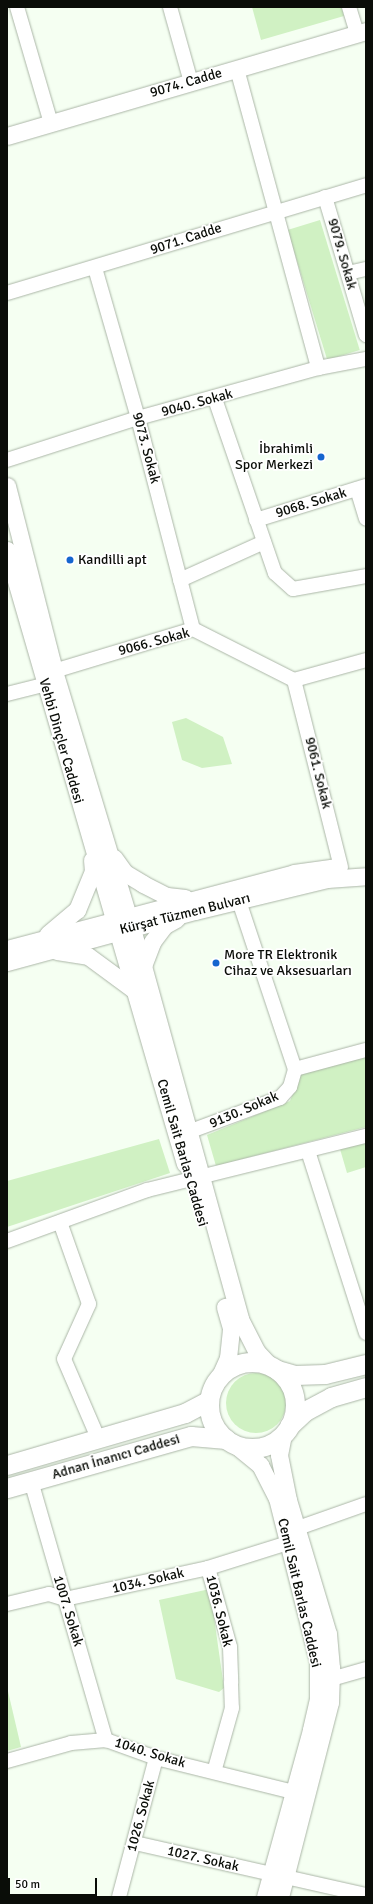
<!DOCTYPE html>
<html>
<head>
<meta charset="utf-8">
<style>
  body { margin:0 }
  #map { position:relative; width:373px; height:1904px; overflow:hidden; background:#f5fff2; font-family:Signika,sans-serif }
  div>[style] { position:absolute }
  .green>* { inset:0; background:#d0f1c3; transform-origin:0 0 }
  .round { border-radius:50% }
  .roads { filter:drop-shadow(0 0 1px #abb6a7) drop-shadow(0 0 1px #abb6a7) }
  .minor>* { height:14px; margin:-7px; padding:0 7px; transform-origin:7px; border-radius:7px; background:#fff }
  .tertiary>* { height:17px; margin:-8.5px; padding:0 8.5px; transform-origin:8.5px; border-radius:8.5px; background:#fff }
  .secondary>* { height:19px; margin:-9.5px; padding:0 9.5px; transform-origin:9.5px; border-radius:9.5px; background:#fff }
  .secondary>.ring { margin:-9.5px; padding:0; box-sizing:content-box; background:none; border:19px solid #fff; border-radius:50% }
  .dots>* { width:11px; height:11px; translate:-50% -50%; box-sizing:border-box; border:2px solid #fff; border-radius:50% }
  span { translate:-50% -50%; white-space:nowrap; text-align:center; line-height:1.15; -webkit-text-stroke:3.5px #fff; paint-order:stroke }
  .street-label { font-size:14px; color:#0a0d08 }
  .poi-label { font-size:14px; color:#0a0d08 }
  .right { translate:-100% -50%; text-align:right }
  .left { translate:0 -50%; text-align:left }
  .frame { position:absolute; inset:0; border:8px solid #0a0d08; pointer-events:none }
  .scale { position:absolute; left:8px; top:1878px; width:89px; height:18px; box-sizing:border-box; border:2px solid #0a0d08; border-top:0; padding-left:5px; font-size:12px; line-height:14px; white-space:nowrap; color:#0a0d08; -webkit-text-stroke:3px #fff; paint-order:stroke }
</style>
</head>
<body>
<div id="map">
  <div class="green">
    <div style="clip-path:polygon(252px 7px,342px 7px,344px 16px,261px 40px)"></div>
    <div style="left:320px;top:220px;width:136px;height:34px;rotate:73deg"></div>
    <div style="clip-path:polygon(186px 718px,223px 737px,232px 764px,202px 768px,182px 760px,172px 722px)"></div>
    <div style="clip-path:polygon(366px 1056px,366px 1127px,216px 1166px,207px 1135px,290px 1101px,301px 1073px)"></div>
    <div style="clip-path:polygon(159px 1139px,170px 1173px,7px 1227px,7px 1181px)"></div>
    <div style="clip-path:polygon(366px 1141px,366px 1167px,347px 1173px,340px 1149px)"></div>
    <div class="round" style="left:226px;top:1373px;width:60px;height:60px"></div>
    <div style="clip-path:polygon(210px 1589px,224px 1688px,219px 1692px,176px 1679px,159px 1600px)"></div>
    <div style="clip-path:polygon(7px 1687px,21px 1747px,7px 1751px)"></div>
  </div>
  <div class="roads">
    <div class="minor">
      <div style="left:17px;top:7px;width:121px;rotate:73.7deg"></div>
      <div style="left:170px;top:7px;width:78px;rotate:74.4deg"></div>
      <div style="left:349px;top:7px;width:28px;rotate:73deg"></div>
      <div style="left:237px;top:69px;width:310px;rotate:74.8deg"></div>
      <div style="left:325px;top:197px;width:144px;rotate:73.5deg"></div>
      <div style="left:95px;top:268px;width:156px;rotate:74deg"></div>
      <div style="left:138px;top:418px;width:218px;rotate:75.4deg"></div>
      <div style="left:348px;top:273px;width:18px;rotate:-13deg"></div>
      <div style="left:7px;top:293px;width:375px;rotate:-16.7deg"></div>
      <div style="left:215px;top:399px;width:184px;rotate:71deg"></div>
      <div style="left:275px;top:573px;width:24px;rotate:42deg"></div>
      <div style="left:293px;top:589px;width:74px;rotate:-10.1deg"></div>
      <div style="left:7px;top:460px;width:138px;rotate:-17.8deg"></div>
      <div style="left:138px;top:418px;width:187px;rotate:-15.5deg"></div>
      <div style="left:318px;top:368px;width:49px;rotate:-10.6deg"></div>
      <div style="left:357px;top:489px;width:31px;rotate:73deg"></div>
      <div style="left:256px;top:520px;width:115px;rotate:-17.2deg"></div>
      <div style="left:180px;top:580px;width:92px;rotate:-24.3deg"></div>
      <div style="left:54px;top:671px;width:145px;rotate:-16.8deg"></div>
      <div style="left:193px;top:629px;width:113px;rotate:26.8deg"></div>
      <div style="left:294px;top:680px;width:193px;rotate:75.9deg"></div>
      <div style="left:294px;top:680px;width:75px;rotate:-15.5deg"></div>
      <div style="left:7px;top:694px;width:38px;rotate:-14deg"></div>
      <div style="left:239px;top:901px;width:177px;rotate:71.6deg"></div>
      <div style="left:180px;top:1135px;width:107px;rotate:-20.3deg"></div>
      <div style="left:280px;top:1098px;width:15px;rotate:-48deg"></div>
      <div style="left:290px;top:1087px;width:19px;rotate:-74deg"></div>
      <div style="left:295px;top:1069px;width:73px;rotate:-15deg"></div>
      <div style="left:308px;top:1151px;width:191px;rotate:72.3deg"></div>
      <div style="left:60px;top:1222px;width:87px;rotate:70.5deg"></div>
      <div style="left:89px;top:1304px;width:60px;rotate:114.4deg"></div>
      <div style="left:64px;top:1359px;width:86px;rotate:66.7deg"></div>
      <div style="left:7px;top:1241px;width:149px;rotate:-20deg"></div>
      <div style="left:147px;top:1190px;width:226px;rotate:-13.9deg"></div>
      <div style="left:31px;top:1481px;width:270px;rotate:73.9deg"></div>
      <div style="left:295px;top:1529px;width:75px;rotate:-19.4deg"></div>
      <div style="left:208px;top:1568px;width:82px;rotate:74.4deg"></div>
      <div style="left:230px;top:1647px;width:36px;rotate:88deg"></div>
      <div style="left:231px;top:1683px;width:25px;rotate:88deg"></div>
      <div style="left:232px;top:1708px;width:66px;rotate:105.7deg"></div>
      <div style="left:7px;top:1604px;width:43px;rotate:-13.4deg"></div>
      <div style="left:49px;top:1594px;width:17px;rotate:17deg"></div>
      <div style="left:65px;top:1599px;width:146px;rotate:-12.2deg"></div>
      <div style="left:208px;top:1568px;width:84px;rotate:-17.4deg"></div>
      <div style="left:331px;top:1679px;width:36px;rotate:-16deg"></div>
      <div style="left:7px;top:1761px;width:66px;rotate:-15.7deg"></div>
      <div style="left:71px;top:1743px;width:35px;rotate:-5deg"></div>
      <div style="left:106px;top:1740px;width:53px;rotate:19.8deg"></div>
      <div style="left:156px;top:1758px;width:141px;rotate:13.9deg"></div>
      <div style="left:135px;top:1843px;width:139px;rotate:12.8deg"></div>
      <div style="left:286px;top:1877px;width:82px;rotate:12.7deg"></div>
      <div style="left:119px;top:1897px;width:144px;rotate:-75.1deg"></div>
    </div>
    <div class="tertiary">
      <div style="left:7px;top:136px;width:374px;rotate:-16.3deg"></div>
      <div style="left:7px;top:486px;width:191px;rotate:75.7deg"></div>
      <div style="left:54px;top:671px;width:308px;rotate:73.2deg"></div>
      <div style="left:143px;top:966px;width:366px;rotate:74.6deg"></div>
      <div style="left:240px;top:1319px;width:36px;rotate:63deg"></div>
      <div style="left:256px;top:1351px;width:21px;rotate:47deg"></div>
      <div style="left:7px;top:550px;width:639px;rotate:73.83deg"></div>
      <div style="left:114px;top:858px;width:19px;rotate:54deg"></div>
      <div style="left:125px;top:873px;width:21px;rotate:31deg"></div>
      <div style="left:143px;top:884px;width:27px;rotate:27deg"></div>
      <div style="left:167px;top:896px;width:18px;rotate:6deg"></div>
      <div style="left:48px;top:934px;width:38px;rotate:-40deg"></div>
      <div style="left:77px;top:910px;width:42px;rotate:-67.7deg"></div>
      <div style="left:93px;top:871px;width:11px;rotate:-95deg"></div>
      <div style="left:7px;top:949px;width:297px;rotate:-14.8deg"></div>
      <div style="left:294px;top:873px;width:44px;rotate:-7.8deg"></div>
      <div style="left:57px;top:951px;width:31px;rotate:9deg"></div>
      <div style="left:88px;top:956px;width:61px;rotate:36.3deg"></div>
      <div style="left:7px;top:962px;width:195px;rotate:-15.2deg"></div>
      <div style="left:195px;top:911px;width:136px;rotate:-13.6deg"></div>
      <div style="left:327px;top:879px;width:39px;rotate:-4deg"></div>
      <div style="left:143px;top:966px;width:26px;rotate:-69deg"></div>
      <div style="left:152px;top:942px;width:21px;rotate:-53deg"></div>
      <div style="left:165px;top:925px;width:13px;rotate:-29deg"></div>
      <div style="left:220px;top:1376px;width:20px;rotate:-66deg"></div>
      <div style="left:228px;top:1358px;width:30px;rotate:-84deg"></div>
      <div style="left:231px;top:1328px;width:22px;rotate:-106deg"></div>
      <div style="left:233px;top:1443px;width:35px;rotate:39deg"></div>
      <div style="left:260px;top:1465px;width:37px;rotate:63deg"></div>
      <div style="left:277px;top:1498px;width:168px;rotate:75.9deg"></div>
      <div style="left:318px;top:1661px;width:38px;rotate:90deg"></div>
      <div style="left:318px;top:1699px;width:32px;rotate:103deg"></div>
      <div style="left:311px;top:1730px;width:173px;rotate:105.4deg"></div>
      <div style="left:280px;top:1897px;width:201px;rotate:-75.6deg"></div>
      <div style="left:330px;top:1702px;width:34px;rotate:-88deg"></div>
      <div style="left:331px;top:1668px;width:34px;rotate:-95deg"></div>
      <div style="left:328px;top:1634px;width:140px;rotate:-106.6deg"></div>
      <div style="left:288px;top:1500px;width:46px;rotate:-101.3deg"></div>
      <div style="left:279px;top:1455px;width:21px;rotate:-79deg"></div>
    </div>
    <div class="secondary">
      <div class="ring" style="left:209px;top:1362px;width:67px;height:67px"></div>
      <div style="left:277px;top:1370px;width:19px;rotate:16deg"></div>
      <div style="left:295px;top:1375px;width:30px;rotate:-2deg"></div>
      <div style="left:325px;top:1374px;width:42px;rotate:-13.7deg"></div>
      <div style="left:289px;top:1426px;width:22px;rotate:-43deg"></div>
      <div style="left:305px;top:1411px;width:30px;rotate:-28deg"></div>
      <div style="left:331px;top:1397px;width:36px;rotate:-16deg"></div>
      <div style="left:7px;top:1465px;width:185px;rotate:-16.3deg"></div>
      <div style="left:185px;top:1413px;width:27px;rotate:-28deg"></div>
      <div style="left:7px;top:1488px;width:191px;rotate:-15.8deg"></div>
      <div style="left:191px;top:1436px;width:35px;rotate:5deg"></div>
    </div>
  </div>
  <div class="dots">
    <div style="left:321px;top:457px;background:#1565cf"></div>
    <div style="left:70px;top:560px;background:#1565cf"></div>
    <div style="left:216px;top:963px;background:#1565cf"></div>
  </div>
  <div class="street-label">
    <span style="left:186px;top:83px;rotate:-16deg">9074. Cadde</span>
    <span style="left:186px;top:239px;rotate:-18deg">9071. Cadde</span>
    <span style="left:342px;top:254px;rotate:74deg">9079. Sokak</span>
    <span style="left:197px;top:403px;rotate:-15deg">9040. Sokak</span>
    <span style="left:146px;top:448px;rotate:75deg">9073. Sokak</span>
    <span style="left:311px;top:503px;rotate:-17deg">9068. Sokak</span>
    <span style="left:154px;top:642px;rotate:-15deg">9066. Sokak</span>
    <span style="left:61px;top:741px;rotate:74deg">Vehbi Dinçler Caddesi</span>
    <span style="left:318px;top:773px;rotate:76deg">9061. Sokak</span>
    <span style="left:185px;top:914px;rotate:-14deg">Kürşat Tüzmen Bulvarı</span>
    <span style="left:244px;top:1110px;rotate:-23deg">9130. Sokak</span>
    <span style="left:182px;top:1153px;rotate:74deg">Cemil Sait Barlas Caddesi</span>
    <span style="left:116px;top:1457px;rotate:-16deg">Adnan İnanıcı Caddesi</span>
    <span style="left:148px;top:1581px;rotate:-13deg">1034. Sokak</span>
    <span style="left:299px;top:1593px;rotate:77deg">Cemil Sait Barlas Caddesi</span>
    <span style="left:68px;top:1611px;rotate:73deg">1007. Sokak</span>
    <span style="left:219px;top:1611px;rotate:76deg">1036. Sokak</span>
    <span style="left:150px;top:1753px;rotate:17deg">1040. Sokak</span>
    <span style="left:141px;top:1816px;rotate:-75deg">1026. Sokak</span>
    <span style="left:203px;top:1859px;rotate:13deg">1027. Sokak</span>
  </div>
  <div class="poi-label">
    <span class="right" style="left:313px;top:457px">İbrahimli<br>Spor Merkezi</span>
    <span class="left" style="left:78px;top:560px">Kandilli apt</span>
    <span class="left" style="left:224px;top:963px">More TR Elektronik<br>Cihaz ve Aksesuarları</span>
  </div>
  <div class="frame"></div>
  <div class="scale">50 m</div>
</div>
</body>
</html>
